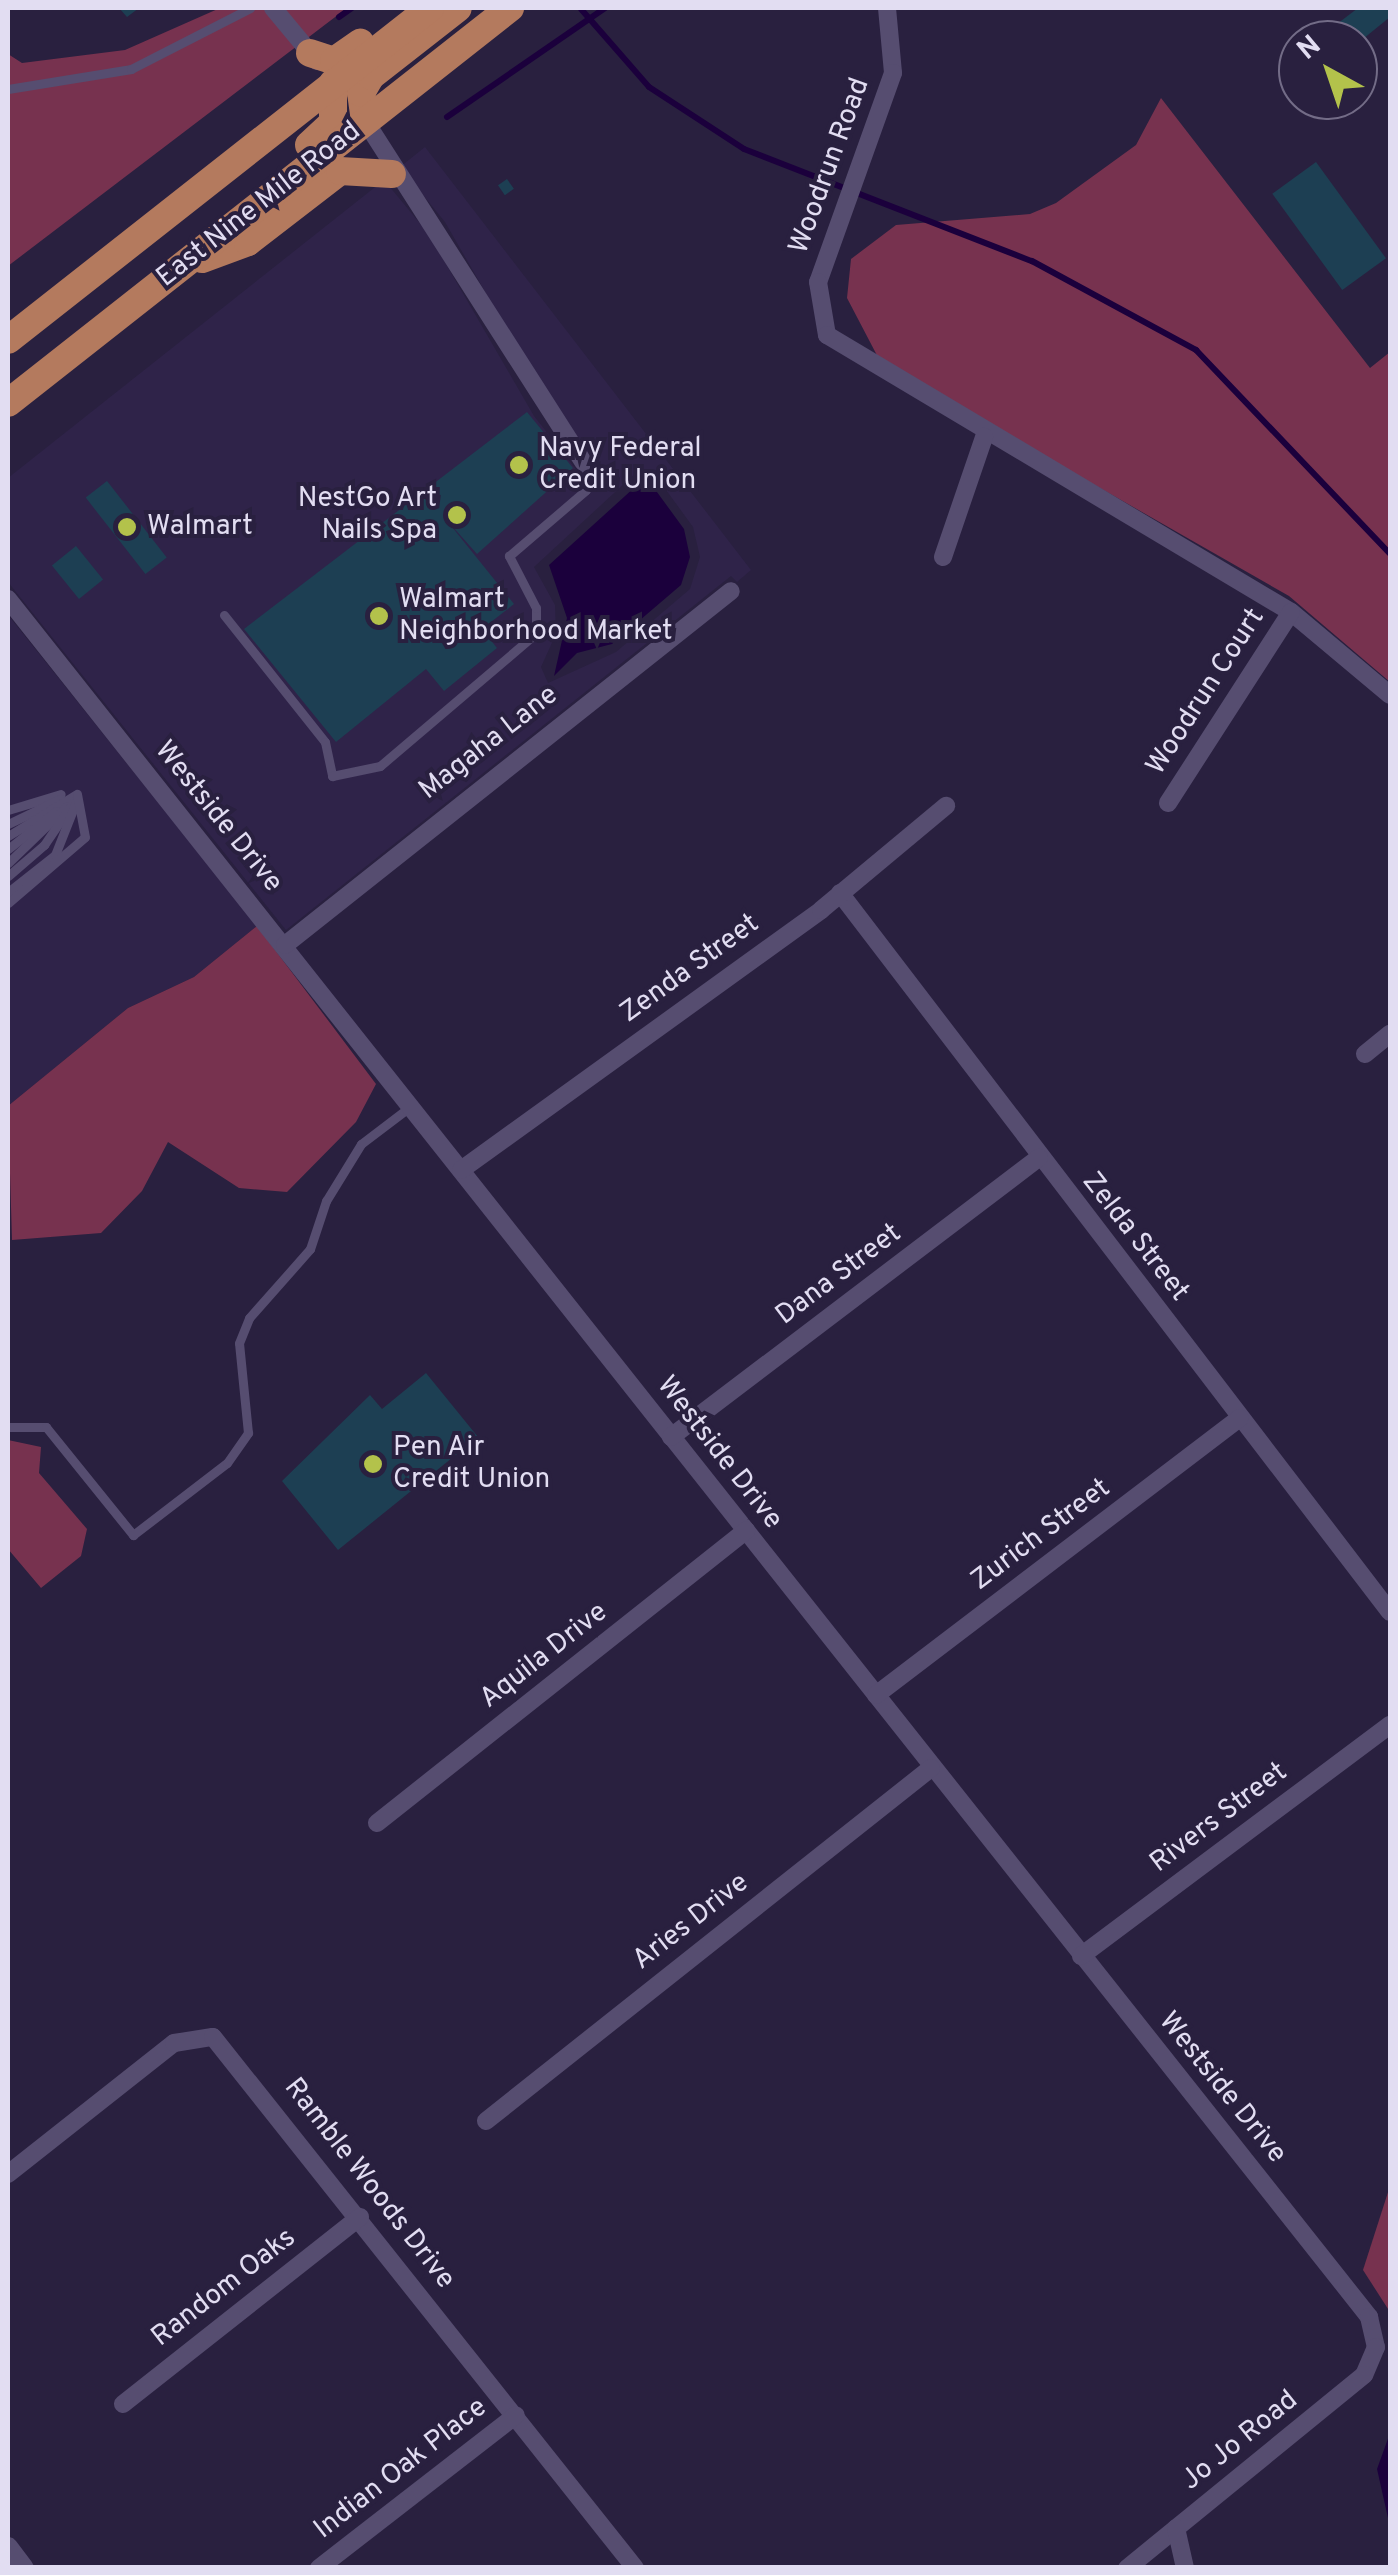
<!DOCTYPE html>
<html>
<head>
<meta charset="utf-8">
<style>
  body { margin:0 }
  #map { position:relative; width:1398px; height:2575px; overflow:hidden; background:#29203f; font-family:Overpass,sans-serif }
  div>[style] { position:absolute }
  .built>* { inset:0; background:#2f2349 }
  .green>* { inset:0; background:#77324f }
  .water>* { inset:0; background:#1b003c }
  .stream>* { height:6px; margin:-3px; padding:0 3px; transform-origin:3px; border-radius:3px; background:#1b003c }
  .building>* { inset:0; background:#1d3f53; transform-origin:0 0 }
  .service>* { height:9px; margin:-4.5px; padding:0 4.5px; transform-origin:4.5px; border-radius:4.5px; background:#564d70 }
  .minor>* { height:18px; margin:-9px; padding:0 9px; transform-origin:9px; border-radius:9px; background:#564d70 }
  .tertiary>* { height:20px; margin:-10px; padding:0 10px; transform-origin:10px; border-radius:10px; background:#564d70 }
  .primary>* { height:28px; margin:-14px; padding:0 14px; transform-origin:14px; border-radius:14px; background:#b47a5e }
  .dots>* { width:28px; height:28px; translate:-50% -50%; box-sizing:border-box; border:5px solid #29203f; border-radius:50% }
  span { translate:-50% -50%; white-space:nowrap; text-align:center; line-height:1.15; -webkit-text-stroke:8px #29203f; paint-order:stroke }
  .street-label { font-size:28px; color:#e2ddf2 }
  .poi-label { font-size:28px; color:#e2ddf2 }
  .left { translate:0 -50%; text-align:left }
  .right { translate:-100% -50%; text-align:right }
  .frame { position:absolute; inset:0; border:10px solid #e2ddf2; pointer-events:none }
  .north { position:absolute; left:1278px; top:20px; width:100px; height:100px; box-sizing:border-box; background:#29203f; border:2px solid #736c87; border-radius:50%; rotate:320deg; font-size:28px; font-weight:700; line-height:40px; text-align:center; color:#e2ddf2 }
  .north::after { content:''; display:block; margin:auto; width:35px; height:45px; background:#b3c24b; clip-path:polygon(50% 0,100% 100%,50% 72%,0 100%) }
</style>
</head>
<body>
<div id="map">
  <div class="built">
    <div style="clip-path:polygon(evenodd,425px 147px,751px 570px,737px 582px,731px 576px,286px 930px,8px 582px,8px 478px,384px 180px,428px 233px,534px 416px,582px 477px,598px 465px,550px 405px,445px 222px,400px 167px,425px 147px,639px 470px,653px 472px,693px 527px,700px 557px,690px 589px,616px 652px,548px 683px,541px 667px,556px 634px,555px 605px,534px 567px,639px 470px)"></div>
    <div style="clip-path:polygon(8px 615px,257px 926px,194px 977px,128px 1008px,8px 1106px)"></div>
  </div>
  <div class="green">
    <div style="clip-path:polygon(220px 8px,347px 8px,8px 266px,8px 54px,22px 63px,125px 50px)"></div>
    <div style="clip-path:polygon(1161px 98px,1370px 368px,1390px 352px,1390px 682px,1289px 596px,881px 363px,847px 298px,851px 259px,896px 225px,1030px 214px,1056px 203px,1136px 145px)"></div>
    <div style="clip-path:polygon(257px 926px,376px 1084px,356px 1122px,287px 1192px,239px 1188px,168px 1142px,142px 1191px,101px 1233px,12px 1240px,8px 1106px,128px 1008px,194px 977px)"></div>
    <div style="clip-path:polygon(8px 1440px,41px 1447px,39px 1473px,87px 1529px,81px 1556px,41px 1588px,8px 1549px)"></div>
    <div style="clip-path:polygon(1390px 2186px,1390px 2312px,1363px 2270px)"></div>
  </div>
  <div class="water">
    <div style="clip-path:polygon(646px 477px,684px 529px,690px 557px,681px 585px,612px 644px,577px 653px,554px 676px,567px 618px,549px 565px)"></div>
    <div style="clip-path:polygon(1390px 2433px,1390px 2527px,1377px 2469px)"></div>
  </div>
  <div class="stream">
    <div style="left:581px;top:9px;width:103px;rotate:48.9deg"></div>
    <div style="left:649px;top:87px;width:113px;rotate:33.1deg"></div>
    <div style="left:744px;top:149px;width:309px;rotate:21.3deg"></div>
    <div style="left:1032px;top:261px;width:187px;rotate:28.5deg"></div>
    <div style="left:1196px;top:350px;width:282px;rotate:46.4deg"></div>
    <div style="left:339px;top:17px;width:16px;rotate:-35deg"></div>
    <div style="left:447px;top:117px;width:192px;rotate:-34.6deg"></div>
  </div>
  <div class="building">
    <div style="clip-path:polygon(119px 8px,139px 8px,127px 17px)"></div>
    <div style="clip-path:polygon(1358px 8px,1390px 8px,1390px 17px,1358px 43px,1316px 40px)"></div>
    <div style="left:1316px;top:162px;width:119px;height:54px;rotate:54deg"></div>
    <div style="left:507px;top:179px;width:12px;height:11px;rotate:55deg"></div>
    <div style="clip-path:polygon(527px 412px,573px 468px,477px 554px,444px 517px,514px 604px,482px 629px,497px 648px,444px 691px,426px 669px,336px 742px,244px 629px)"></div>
    <div style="left:107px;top:481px;width:97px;height:27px;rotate:52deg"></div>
    <div style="left:76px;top:546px;width:43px;height:31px;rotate:51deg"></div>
    <div style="clip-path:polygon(426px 1373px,478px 1437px,338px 1550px,282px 1481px,370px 1395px,382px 1409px)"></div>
  </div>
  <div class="service">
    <div style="left:8px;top:89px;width:125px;rotate:-9.2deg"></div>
    <div style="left:131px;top:69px;width:134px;rotate:-27.1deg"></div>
    <div style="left:224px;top:615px;width:162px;rotate:51.5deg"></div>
    <div style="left:325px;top:742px;width:35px;rotate:78deg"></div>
    <div style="left:332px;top:776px;width:49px;rotate:-11.8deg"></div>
    <div style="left:380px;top:766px;width:205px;rotate:-40.4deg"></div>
    <div style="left:536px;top:633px;width:25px;rotate:-90deg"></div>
    <div style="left:536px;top:608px;width:59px;rotate:-117.4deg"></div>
    <div style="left:509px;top:556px;width:101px;rotate:-40.6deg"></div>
    <div style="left:586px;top:490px;width:28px;rotate:-96deg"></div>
    <div style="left:8px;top:810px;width:55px;rotate:-16.8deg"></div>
    <div style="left:8px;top:824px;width:58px;rotate:-25.7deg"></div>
    <div style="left:8px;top:836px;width:79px;rotate:-31.5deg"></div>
    <div style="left:8px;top:849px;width:61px;rotate:-38.4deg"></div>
    <div style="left:8px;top:863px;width:81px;rotate:-44deg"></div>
    <div style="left:8px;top:876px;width:48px;rotate:-40.7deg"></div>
    <div style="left:44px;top:845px;width:53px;rotate:-55.7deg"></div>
    <div style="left:8px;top:892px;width:60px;rotate:-38.2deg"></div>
    <div style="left:55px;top:855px;width:57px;rotate:-68.4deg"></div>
    <div style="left:8px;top:903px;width:101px;rotate:-40.6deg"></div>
    <div style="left:85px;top:837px;width:44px;rotate:-100.5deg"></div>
    <div style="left:8px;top:1427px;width:38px"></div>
    <div style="left:46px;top:1427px;width:139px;rotate:51.1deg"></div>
    <div style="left:133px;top:1535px;width:118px;rotate:-37.5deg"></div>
    <div style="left:227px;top:1463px;width:37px;rotate:-55deg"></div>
    <div style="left:248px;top:1433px;width:90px;rotate:-95.7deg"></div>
    <div style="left:239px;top:1343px;width:27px;rotate:-68deg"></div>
    <div style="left:249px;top:1318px;width:92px;rotate:-48.5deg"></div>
    <div style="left:310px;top:1249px;width:51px;rotate:-71.6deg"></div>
    <div style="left:326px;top:1201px;width:67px;rotate:-58.4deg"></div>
    <div style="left:361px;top:1144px;width:63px;rotate:-37.2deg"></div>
  </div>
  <div class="minor">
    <div style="left:273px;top:8px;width:69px;rotate:50.3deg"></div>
    <div style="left:887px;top:8px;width:65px;rotate:84.7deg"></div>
    <div style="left:893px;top:73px;width:222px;rotate:109.7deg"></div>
    <div style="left:818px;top:282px;width:54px;rotate:80.4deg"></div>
    <div style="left:827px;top:335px;width:540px;rotate:30.84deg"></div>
    <div style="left:1291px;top:612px;width:129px;rotate:40deg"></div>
    <div style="left:362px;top:116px;width:411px;rotate:57.4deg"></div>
    <div style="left:943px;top:557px;width:127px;rotate:-71.1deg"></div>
    <div style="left:8px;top:599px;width:2192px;rotate:51.61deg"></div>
    <div style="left:1369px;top:2317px;width:31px;rotate:77deg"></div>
    <div style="left:1376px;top:2347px;width:30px;rotate:113deg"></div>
    <div style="left:1364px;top:2375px;width:306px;rotate:140.8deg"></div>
    <div style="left:1168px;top:803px;width:227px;rotate:-57.2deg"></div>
    <div style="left:840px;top:893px;width:905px;rotate:52.59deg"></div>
    <div style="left:285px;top:945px;width:569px;rotate:-38.44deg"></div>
    <div style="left:1365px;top:1054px;width:32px;rotate:-39deg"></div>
    <div style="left:461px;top:1170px;width:444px;rotate:-35.8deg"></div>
    <div style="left:821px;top:910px;width:163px;rotate:-39.8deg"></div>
    <div style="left:671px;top:1437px;width:462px;rotate:-37.2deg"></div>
    <div style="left:876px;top:1695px;width:457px;rotate:-37.3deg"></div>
    <div style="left:377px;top:1823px;width:471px;rotate:-38.4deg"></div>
    <div style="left:1081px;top:1956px;width:386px;rotate:-36.8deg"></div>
    <div style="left:486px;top:2121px;width:568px;rotate:-38.42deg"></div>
    <div style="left:8px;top:2174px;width:211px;rotate:-38.3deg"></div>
    <div style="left:174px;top:2043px;width:39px;rotate:-9deg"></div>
    <div style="left:213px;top:2037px;width:678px;rotate:51.52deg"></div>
    <div style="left:123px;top:2404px;width:302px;rotate:-38.3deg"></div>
    <div style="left:1176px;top:2528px;width:41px;rotate:77.3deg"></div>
    <div style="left:319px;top:2568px;width:249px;rotate:-37.8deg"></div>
  </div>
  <div class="tertiary">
    <div style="left:8px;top:2547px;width:26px;rotate:53deg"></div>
  </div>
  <div class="primary">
    <div style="left:310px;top:53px;width:25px;rotate:18deg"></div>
    <div style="left:334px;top:61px;width:32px;rotate:-35deg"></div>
    <div style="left:365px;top:121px;width:28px;rotate:-98deg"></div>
    <div style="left:361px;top:93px;width:20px;rotate:-60deg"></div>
    <div style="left:371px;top:76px;width:110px;rotate:-38deg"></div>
    <div style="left:309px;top:145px;width:33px;rotate:-43deg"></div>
    <div style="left:333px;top:123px;width:40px;rotate:-90deg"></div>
    <div style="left:202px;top:259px;width:49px;rotate:-20.3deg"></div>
    <div style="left:248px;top:242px;width:116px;rotate:-37.7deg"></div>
    <div style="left:340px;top:171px;width:52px;rotate:3.3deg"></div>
    <div style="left:8px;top:340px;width:537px;rotate:-38.19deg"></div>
    <div style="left:8px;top:403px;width:639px;rotate:-38.2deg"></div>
  </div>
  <div class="dots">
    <div style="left:519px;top:465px;background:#b3c24b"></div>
    <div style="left:457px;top:515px;background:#b3c24b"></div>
    <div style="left:127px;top:527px;background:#b3c24b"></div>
    <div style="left:379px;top:616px;background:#b3c24b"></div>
    <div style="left:373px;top:1464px;background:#b3c24b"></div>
  </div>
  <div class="street-label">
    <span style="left:830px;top:166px;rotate:-70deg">Woodrun Road</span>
    <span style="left:259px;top:205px;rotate:-38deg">East Nine Mile Road</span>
    <span style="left:1206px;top:692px;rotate:-57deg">Woodrun Court</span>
    <span style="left:489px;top:743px;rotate:-38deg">Magaha Lane</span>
    <span style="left:218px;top:817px;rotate:51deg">Westside Drive</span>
    <span style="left:690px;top:969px;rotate:-36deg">Zenda Street</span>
    <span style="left:1135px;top:1237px;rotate:52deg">Zelda Street</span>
    <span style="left:839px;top:1275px;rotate:-37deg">Dana Street</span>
    <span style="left:719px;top:1453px;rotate:52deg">Westside Drive</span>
    <span style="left:1041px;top:1535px;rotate:-37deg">Zurich Street</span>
    <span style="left:544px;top:1656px;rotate:-38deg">Aquila Drive</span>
    <span style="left:1219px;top:1818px;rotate:-37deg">Rivers Street</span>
    <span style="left:691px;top:1922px;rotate:-38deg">Aries Drive</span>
    <span style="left:1222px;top:2088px;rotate:51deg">Westside Drive</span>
    <span style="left:369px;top:2184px;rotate:52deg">Ramble Woods Drive</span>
    <span style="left:224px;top:2288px;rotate:-38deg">Random Oaks</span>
    <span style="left:1240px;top:2441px;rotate:-39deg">Jo Jo Road</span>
    <span style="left:401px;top:2469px;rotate:-38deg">Indian Oak Place</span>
  </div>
  <div class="poi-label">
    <span class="left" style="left:539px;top:465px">Navy Federal<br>Credit Union</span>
    <span class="right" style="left:437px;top:515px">NestGo Art<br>Nails Spa</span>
    <span class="left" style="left:147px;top:527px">Walmart</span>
    <span class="left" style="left:399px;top:616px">Walmart<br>Neighborhood Market</span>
    <span class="left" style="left:393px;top:1464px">Pen Air<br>Credit Union</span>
  </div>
  <div class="frame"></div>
  <div class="north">N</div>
</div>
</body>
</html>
